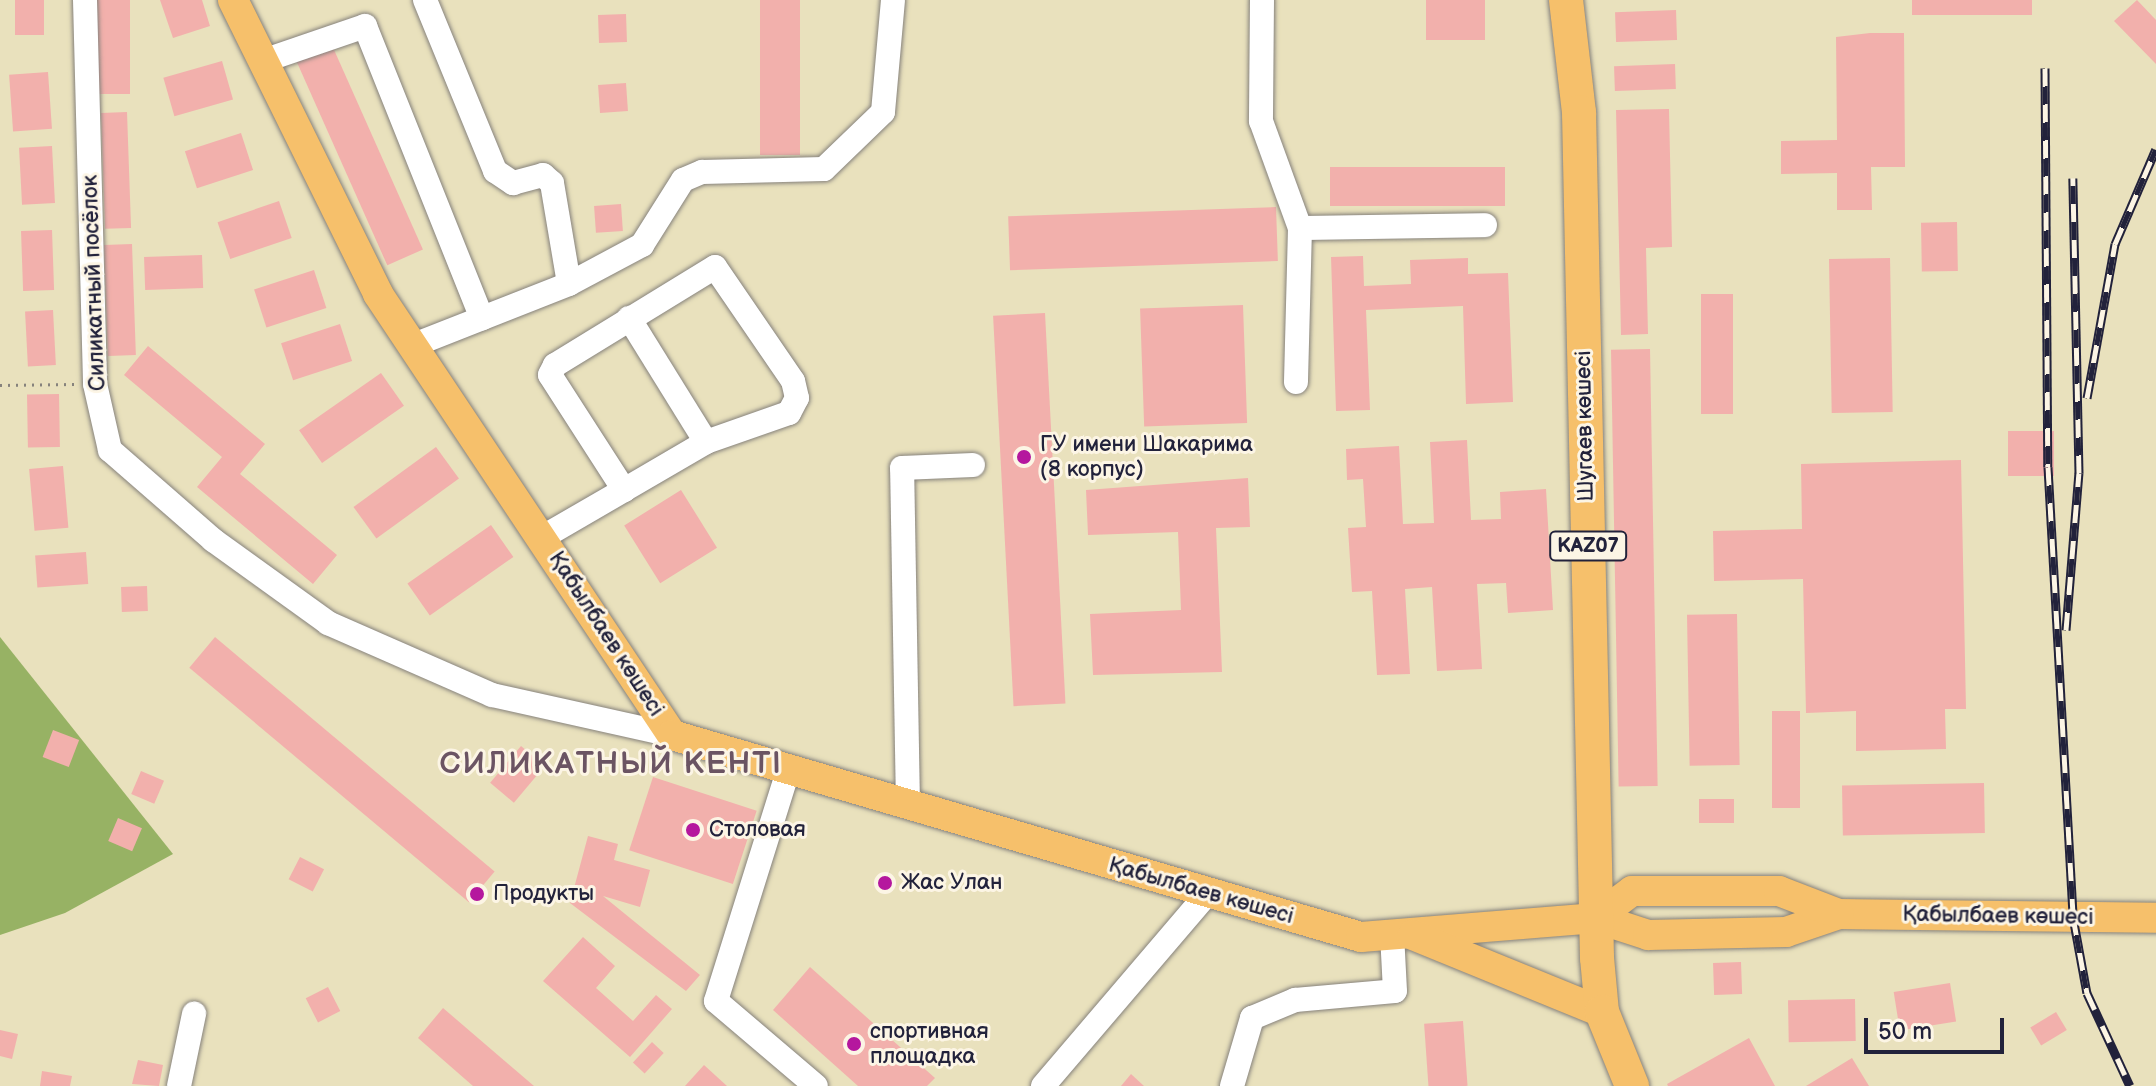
<!DOCTYPE html>
<html>
<head>
<meta charset="utf-8">
<style>
  body { margin:0 }
  #map { position:relative; width:2156px; height:1086px; overflow:hidden; background:#e9e1bd; font-family:"Balsamiq Sans",sans-serif }
  div>[style] { position:absolute }
  .forest>* { inset:0; background:#97b264 }
  .building>* { inset:0; background:#f2b0ac; transform-origin:0 0 }
  .path>* { height:3px; margin-top:-1.5px; transform-origin:0; background:repeating-linear-gradient(90deg,#86827c 0 2px,transparent 0 8px) }
  .roads { filter:drop-shadow(0 0 2px #86827c) drop-shadow(0 0 2px #86827c) }
  .minor>* { height:24px; margin:-12px; padding:0 12px; transform-origin:12px; border-radius:12px; background:#fff }
  .major>* { height:30px; margin:-15px; padding:0 15px; transform-origin:15px; border-radius:15px; background:#f6c06b }
  .highway>* { height:34px; margin:-17px; padding:0 17px; transform-origin:17px; border-radius:17px; background:#f6c06b }
  .rail>* { height:9px; margin-top:-4.5px; transform-origin:0; background:repeating-linear-gradient(90deg,#fcf5e5 0 18px,#22223b 0 36px); box-sizing:border-box; border-block:2px solid #22223b }
  .dots>* { width:22px; height:22px; translate:-50% -50%; box-sizing:border-box; border:4px solid #fcf5e5; border-radius:50% }
  span { translate:-50% -50%; white-space:nowrap; text-align:center; line-height:1.15; -webkit-text-stroke:6px #fcf5e5; paint-order:stroke }
  .shield-label span { padding:2px 6px; background:#fcf5e5; border:2px solid; border-radius:6px; -webkit-text-stroke-width:0 }
  .shield-label { font-size:20px; color:#22223b; font-weight:700 }
  .street-label { font-size:22px; color:#22223b }
  .poi-label { font-size:22px; color:#22223b }
  .left { translate:0 -50%; text-align:left }
  .district-label { font-size:30px; color:#6b5463; font-weight:700; letter-spacing:2px }
  .scale { position:absolute; left:1864px; top:1018px; width:140px; height:36px; box-sizing:border-box; border:4px solid #22223b; border-top:0; padding-left:10px; font-size:24px; line-height:28px; white-space:nowrap; color:#22223b; -webkit-text-stroke:6px #fcf5e5; paint-order:stroke }
</style>
</head>
<body>
<div id="map">
  <div class="forest">
    <div style="clip-path:polygon(0 637px,173px 854px,65px 913px,0 935px)"></div>
  </div>
  <div class="building">
    <div style="left:15px;top:0;width:29px;height:35px"></div>
    <div style="left:95px;top:0;width:35px;height:94px"></div>
    <div style="clip-path:polygon(160px 0,202px 0,210px 26px,173px 38px)"></div>
    <div style="left:760px;top:0;width:40px;height:155px"></div>
    <div style="left:1426px;top:0;width:59px;height:40px"></div>
    <div style="left:1912px;top:0;width:120px;height:15px"></div>
    <div style="clip-path:polygon(2137px 0,2156px 20px,2156px 64px,2114px 21px)"></div>
    <div style="left:1676px;top:10px;width:30px;height:61px;rotate:88deg"></div>
    <div style="left:626px;top:14px;width:28px;height:28px;rotate:88deg"></div>
    <div style="clip-path:polygon(1870px 33px,1904px 33px,1905px 167px,1871px 167px,1872px 210px,1837px 210px,1837px 173px,1781px 174px,1781px 141px,1837px 140px,1836px 37px)"></div>
    <div style="left:331px;top:43px;width:226px;height:39px;rotate:66deg"></div>
    <div style="left:222px;top:61px;width:40px;height:61px;rotate:74deg"></div>
    <div style="left:1675px;top:64px;width:25px;height:61px;rotate:88deg"></div>
    <div style="left:48px;top:72px;width:57px;height:39px;rotate:86deg"></div>
    <div style="left:626px;top:83px;width:28px;height:28px;rotate:86deg"></div>
    <div style="clip-path:polygon(1669px 109px,1672px 247px,1646px 248px,1648px 334px,1621px 335px,1616px 110px)"></div>
    <div style="left:127px;top:112px;width:116px;height:26px;rotate:88deg"></div>
    <div style="left:241px;top:133px;width:39px;height:59px;rotate:72deg"></div>
    <div style="left:52px;top:146px;width:57px;height:33px;rotate:87deg"></div>
    <div style="left:1505px;top:167px;width:39px;height:175px;rotate:90deg"></div>
    <div style="left:279px;top:201px;width:39px;height:65px;rotate:71deg"></div>
    <div style="left:621px;top:204px;width:27px;height:27px;rotate:86deg"></div>
    <div style="left:1276px;top:207px;width:54px;height:268px;rotate:88deg"></div>
    <div style="left:1957px;top:222px;width:49px;height:36px;rotate:89deg"></div>
    <div style="left:52px;top:230px;width:60px;height:31px;rotate:88deg"></div>
    <div style="left:132px;top:244px;width:111px;height:28px;rotate:88deg"></div>
    <div style="left:202px;top:255px;width:33px;height:58px;rotate:88deg"></div>
    <div style="clip-path:polygon(1363px 256px,1364px 286px,1411px 284px,1410px 260px,1468px 258px,1468px 274px,1508px 273px,1513px 402px,1466px 404px,1463px 306px,1366px 310px,1370px 410px,1336px 411px,1331px 257px)"></div>
    <div style="left:1890px;top:258px;width:154px;height:61px;rotate:89deg"></div>
    <div style="left:314px;top:270px;width:40px;height:63px;rotate:72deg"></div>
    <div style="left:1701px;top:294px;width:32px;height:120px"></div>
    <div style="left:1243px;top:305px;width:118px;height:103px;rotate:88deg"></div>
    <div style="left:53px;top:310px;width:55px;height:28px;rotate:87deg"></div>
    <div style="left:1045px;top:313px;width:391px;height:52px;rotate:87deg"></div>
    <div style="left:340px;top:324px;width:39px;height:62px;rotate:72deg"></div>
    <div style="clip-path:polygon(148px 346px,265px 444px,240px 474px,337px 555px,313px 584px,197px 487px,222px 457px,124px 375px)"></div>
    <div style="left:1650px;top:349px;width:437px;height:39px;rotate:89deg"></div>
    <div style="left:381px;top:373px;width:40px;height:100px;rotate:55deg"></div>
    <div style="left:59px;top:394px;width:53px;height:32px;rotate:89deg"></div>
    <div style="left:2054px;top:431px;width:45px;height:46px;rotate:90deg"></div>
    <div style="clip-path:polygon(1467px 440px,1471px 520px,1501px 519px,1500px 492px,1546px 489px,1553px 610px,1508px 613px,1506px 583px,1477px 584px,1482px 669px,1437px 671px,1432px 587px,1405px 589px,1410px 674px,1377px 675px,1372px 591px,1352px 592px,1348px 528px,1366px 527px,1363px 479px,1347px 480px,1346px 449px,1399px 446px,1403px 524px,1434px 523px,1430px 442px)"></div>
    <div style="left:436px;top:447px;width:39px;height:102px;rotate:54deg"></div>
    <div style="clip-path:polygon(1961px 460px,1966px 709px,1945px 709px,1946px 749px,1856px 751px,1856px 711px,1806px 713px,1803px 579px,1714px 581px,1713px 531px,1802px 529px,1801px 464px)"></div>
    <div style="left:63px;top:466px;width:62px;height:34px;rotate:85deg"></div>
    <div style="clip-path:polygon(1248px 478px,1250px 527px,1216px 528px,1222px 672px,1093px 675px,1090px 614px,1181px 610px,1178px 532px,1088px 535px,1086px 490px)"></div>
    <div style="left:681px;top:490px;width:68px;height:67px;rotate:58deg"></div>
    <div style="left:491px;top:525px;width:39px;height:102px;rotate:55deg"></div>
    <div style="left:86px;top:552px;width:32px;height:51px;rotate:86deg"></div>
    <div style="left:147px;top:586px;width:25px;height:26px;rotate:88deg"></div>
    <div style="left:1737px;top:614px;width:151px;height:50px;rotate:89deg"></div>
    <div style="left:215px;top:637px;width:365px;height:40px;rotate:40deg"></div>
    <div style="left:1772px;top:711px;width:28px;height:97px"></div>
    <div style="left:53px;top:730px;width:28px;height:29px;rotate:21deg"></div>
    <div style="left:521px;top:746px;width:31px;height:48px;rotate:40deg"></div>
    <div style="left:141px;top:771px;width:25px;height:25px;rotate:23deg"></div>
    <div style="left:653px;top:777px;width:109px;height:77px;rotate:18deg"></div>
    <div style="left:1984px;top:783px;width:50px;height:142px;rotate:89deg"></div>
    <div style="left:1734px;top:799px;width:24px;height:35px;rotate:90deg"></div>
    <div style="left:118px;top:818px;width:26px;height:25px;rotate:23deg"></div>
    <div style="clip-path:polygon(588px 836px,618px 844px,614px 860px,650px 870px,640px 907px,603px 896px,700px 975px,686px 991px,570px 903px)"></div>
    <div style="left:300px;top:857px;width:27px;height:25px;rotate:27deg"></div>
    <div style="clip-path:polygon(583px 937px,615px 966px,596px 988px,633px 1021px,656px 995px,672px 1009px,630px 1057px,543px 981px)"></div>
    <div style="left:1741px;top:962px;width:32px;height:28px;rotate:88deg"></div>
    <div style="clip-path:polygon(810px 967px,935px 1078px,927px 1086px,858px 1086px,773px 1010px)"></div>
    <div style="left:1950px;top:983px;width:39px;height:57px;rotate:81deg"></div>
    <div style="left:328px;top:987px;width:27px;height:25px;rotate:63deg"></div>
    <div style="left:1855px;top:999px;width:42px;height:67px;rotate:89deg"></div>
    <div style="clip-path:polygon(443px 1008px,534px 1086px,473px 1086px,418px 1038px)"></div>
    <div style="left:2056px;top:1012px;width:21px;height:30px;rotate:59deg"></div>
    <div style="left:1463px;top:1021px;width:65px;height:39px;rotate:86deg"></div>
    <div style="clip-path:polygon(0 1030px,18px 1034px,12px 1059px,0 1056px)"></div>
    <div style="clip-path:polygon(1749px 1038px,1775px 1086px,1668px 1086px,1667px 1084px)"></div>
    <div style="left:652px;top:1042px;width:16px;height:28px;rotate:43deg"></div>
    <div style="clip-path:polygon(1852px 1058px,1869px 1086px,1806px 1086px)"></div>
    <div style="clip-path:polygon(138px 1060px,163px 1065px,159px 1086px,132px 1084px)"></div>
    <div style="clip-path:polygon(704px 1065px,727px 1086px,685px 1086px)"></div>
    <div style="clip-path:polygon(42px 1071px,72px 1076px,70px 1086px,40px 1086px)"></div>
    <div style="clip-path:polygon(1131px 1074px,1144px 1086px,1121px 1086px)"></div>
  </div>
  <div class="path">
    <div style="left:0;top:385px;width:75px;rotate:-0.8deg"></div>
  </div>
  <div class="roads">
    <div class="minor">
      <div style="left:85px;top:0;width:384px;rotate:88.5deg"></div>
      <div style="left:95px;top:384px;width:68px;rotate:77.2deg"></div>
      <div style="left:110px;top:450px;width:137px;rotate:41.1deg"></div>
      <div style="left:213px;top:540px;width:142px;rotate:35.8deg"></div>
      <div style="left:328px;top:623px;width:179px;rotate:23.7deg"></div>
      <div style="left:492px;top:695px;width:184px;rotate:12.5deg"></div>
      <div style="left:425px;top:0;width:185px;rotate:67.7deg"></div>
      <div style="left:495px;top:171px;width:22px;rotate:34deg"></div>
      <div style="left:513px;top:183px;width:31px;rotate:-15deg"></div>
      <div style="left:543px;top:175px;width:12px;rotate:42deg"></div>
      <div style="left:552px;top:183px;width:102px;rotate:80.4deg"></div>
      <div style="left:1262px;top:0;width:121px;rotate:90.5deg"></div>
      <div style="left:1261px;top:121px;width:114px;rotate:70deg"></div>
      <div style="left:1300px;top:228px;width:154px;rotate:91.5deg"></div>
      <div style="left:263px;top:61px;width:108px;rotate:-18.9deg"></div>
      <div style="left:365px;top:26px;width:315px;rotate:68.2deg"></div>
      <div style="left:1300px;top:228px;width:185px;rotate:-0.9deg"></div>
      <div style="left:629px;top:318px;width:146px;rotate:58.2deg"></div>
      <div style="left:414px;top:345px;width:167px;rotate:-21.5deg"></div>
      <div style="left:569px;top:284px;width:83px;rotate:-28.1deg"></div>
      <div style="left:642px;top:245px;width:77px;rotate:-57.8deg"></div>
      <div style="left:683px;top:180px;width:21px;rotate:-23deg"></div>
      <div style="left:702px;top:172px;width:122px;rotate:-1.4deg"></div>
      <div style="left:824px;top:169px;width:82px;rotate:-44deg"></div>
      <div style="left:883px;top:112px;width:112px;rotate:-84.9deg"></div>
      <div style="left:543px;top:537px;width:94px;rotate:-30.1deg"></div>
      <div style="left:624px;top:490px;width:95px;rotate:-30.3deg"></div>
      <div style="left:706px;top:442px;width:88px;rotate:-19.3deg"></div>
      <div style="left:789px;top:413px;width:17px;rotate:-62deg"></div>
      <div style="left:797px;top:398px;width:17px;rotate:-103deg"></div>
      <div style="left:793px;top:381px;width:138px;rotate:-124.4deg"></div>
      <div style="left:715px;top:267px;width:188px;rotate:148.5deg"></div>
      <div style="left:555px;top:365px;width:11px;rotate:117deg"></div>
      <div style="left:550px;top:375px;width:137px;rotate:57.2deg"></div>
      <div style="left:788px;top:771px;width:241px;rotate:107.4deg"></div>
      <div style="left:716px;top:1001px;width:131px;rotate:40.4deg"></div>
      <div style="left:908px;top:806px;width:338px;rotate:-91deg"></div>
      <div style="left:902px;top:468px;width:71px;rotate:-2.4deg"></div>
      <div style="left:179px;top:1086px;width:74px;rotate:-78.2deg"></div>
      <div style="left:1043px;top:1086px;width:254px;rotate:-49.5deg"></div>
      <div style="left:1232px;top:1086px;width:71px;rotate:-73.6deg"></div>
      <div style="left:1252px;top:1018px;width:47px;rotate:-22.7deg"></div>
      <div style="left:1295px;top:1000px;width:100px;rotate:-5.1deg"></div>
      <div style="left:1395px;top:991px;width:57px;rotate:-93deg"></div>
    </div>
    <div class="major">
      <div style="left:233px;top:0;width:328px;rotate:63.7deg"></div>
      <div style="left:378px;top:294px;width:530px;rotate:56.31deg"></div>
      <div style="left:672px;top:735px;width:718px;rotate:16.34deg"></div>
      <div style="left:1361px;top:937px;width:236px;rotate:-4.6deg"></div>
      <div style="left:1596px;top:918px;width:55px;rotate:18.1deg"></div>
      <div style="left:1648px;top:935px;width:138px;rotate:-1.2deg"></div>
      <div style="left:1786px;top:932px;width:56px;rotate:-18.8deg"></div>
      <div style="left:1839px;top:914px;width:317px;rotate:0.7deg"></div>
      <div style="left:1596px;top:918px;width:45px;rotate:-36.9deg"></div>
      <div style="left:1632px;top:891px;width:147px"></div>
      <div style="left:1779px;top:891px;width:64px;rotate:21deg"></div>
      <div style="left:1413px;top:935px;width:204px;rotate:22.2deg"></div>
    </div>
    <div class="highway">
      <div style="left:1566px;top:0;width:113px;rotate:83.4deg"></div>
      <div style="left:1579px;top:112px;width:846px;rotate:88.78deg"></div>
      <div style="left:1597px;top:958px;width:54px;rotate:84.7deg"></div>
      <div style="left:1602px;top:1012px;width:80px;rotate:67.9deg"></div>
    </div>
  </div>
  <div class="rail">
    <div style="left:2045px;top:68px;width:399px;rotate:89.6deg"></div>
    <div style="left:2048px;top:467px;width:451px;rotate:86.8deg"></div>
    <div style="left:2073px;top:917px;width:77px;rotate:79.6deg"></div>
    <div style="left:2087px;top:993px;width:102px;rotate:65.2deg"></div>
    <div style="left:2087px;top:398px;width:157px;rotate:-79.7deg"></div>
    <div style="left:2115px;top:244px;width:103px;rotate:-66.7deg"></div>
    <div style="left:2066px;top:630px;width:158px;rotate:-85.3deg"></div>
    <div style="left:2079px;top:473px;width:295px;rotate:-91.2deg"></div>
  </div>
  <div class="dots">
    <div style="left:1024px;top:457px;background:#b5179e"></div>
    <div style="left:693px;top:830px;background:#b5179e"></div>
    <div style="left:885px;top:883px;background:#b5179e"></div>
    <div style="left:477px;top:894px;background:#b5179e"></div>
    <div style="left:854px;top:1044px;background:#b5179e"></div>
  </div>
  <div class="shield-label">
    <span style="left:1588px;top:546px">KAZ07</span>
  </div>
  <div class="street-label">
    <span style="left:94px;top:283px;rotate:-92deg">Силикатный посёлок</span>
    <span style="left:1585px;top:426px;rotate:-91deg">Шугаев көшесі</span>
    <span style="left:606px;top:634px;rotate:57deg">Қабылбаев көшесі</span>
    <span style="left:1201px;top:891px;rotate:16deg">Қабылбаев көшесі</span>
    <span style="left:1998px;top:916px;rotate:1deg">Қабылбаев көшесі</span>
  </div>
  <div class="poi-label">
    <span class="left" style="left:1040px;top:457px">ГУ имени Шакарима<br>(8 корпус)</span>
    <span class="left" style="left:709px;top:830px">Столовая</span>
    <span class="left" style="left:901px;top:883px">Жас Улан</span>
    <span class="left" style="left:493px;top:894px">Продукты</span>
    <span class="left" style="left:870px;top:1044px">спортивная<br>площадка</span>
  </div>
  <div class="district-label">
    <span style="left:611px;top:764px">СИЛИКАТНЫЙ КЕНТІ</span>
  </div>
  <div class="scale">50 m</div>
</div>
</body>
</html>
